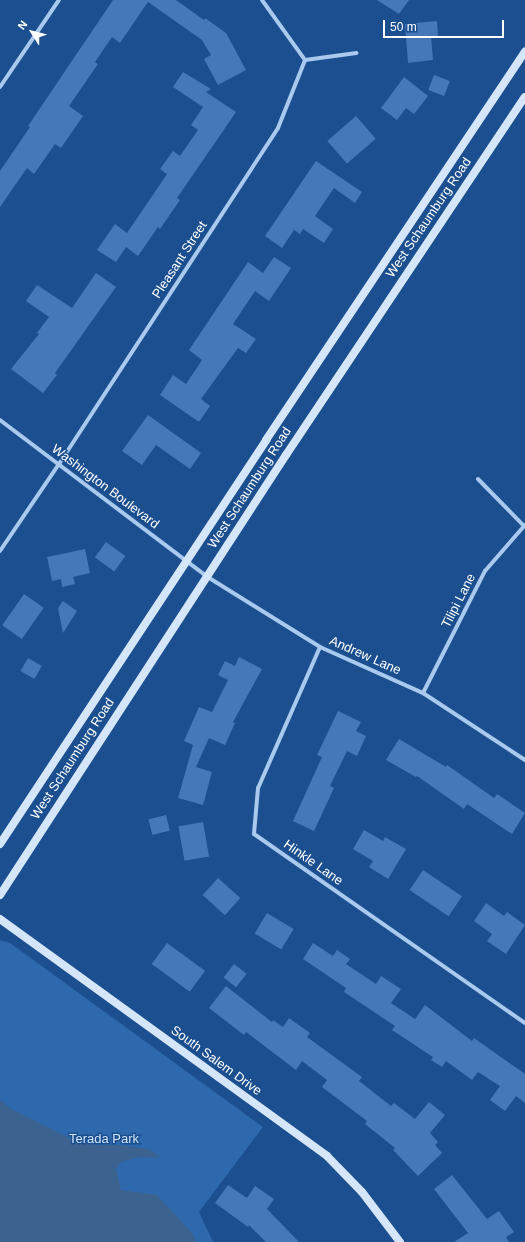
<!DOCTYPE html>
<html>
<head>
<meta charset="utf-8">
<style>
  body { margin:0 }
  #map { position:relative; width:525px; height:1242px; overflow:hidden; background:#1b4f8f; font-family:Helvetica,sans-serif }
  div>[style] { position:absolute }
  .green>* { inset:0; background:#2e69ad }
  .water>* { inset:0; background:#3c6290 }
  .building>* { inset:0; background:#4478b7; transform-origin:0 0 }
  .street>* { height:4px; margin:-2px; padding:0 2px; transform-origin:2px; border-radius:2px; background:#a9c9ee }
  .secondary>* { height:8px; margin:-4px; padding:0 4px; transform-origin:4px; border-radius:4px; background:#d6e6fa }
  span { translate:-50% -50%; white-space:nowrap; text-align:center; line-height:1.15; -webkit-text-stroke:3px #1b4f8f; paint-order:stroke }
  .street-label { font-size:13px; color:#fff }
  .park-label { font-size:13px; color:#cfe3fa }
  .north { position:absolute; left:12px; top:12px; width:40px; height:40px; -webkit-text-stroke:3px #1b4f8f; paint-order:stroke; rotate:306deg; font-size:11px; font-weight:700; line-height:16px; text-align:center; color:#fff }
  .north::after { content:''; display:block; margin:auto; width:14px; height:18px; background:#fff; clip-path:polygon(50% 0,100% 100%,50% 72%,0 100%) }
  .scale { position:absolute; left:383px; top:20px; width:121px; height:18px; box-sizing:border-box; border:2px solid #fff; border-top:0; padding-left:5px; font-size:12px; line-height:14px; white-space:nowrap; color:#fff; -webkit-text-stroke:3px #1b4f8f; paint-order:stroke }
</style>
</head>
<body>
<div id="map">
  <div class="green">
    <div style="clip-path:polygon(0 940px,10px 943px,263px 1127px,199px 1212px,213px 1242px,0 1242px)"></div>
  </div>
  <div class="water">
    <div style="clip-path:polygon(0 1100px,13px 1110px,69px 1138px,97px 1145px,118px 1145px,149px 1149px,161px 1158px,139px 1157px,121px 1162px,116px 1169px,121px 1190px,157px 1195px,193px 1234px,196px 1242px,0 1242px)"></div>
  </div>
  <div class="building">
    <div style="clip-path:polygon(113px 0,176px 0,204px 20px,205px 18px,226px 33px,246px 70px,218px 85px,204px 59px,211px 55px,202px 40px,148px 2px,120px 43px,112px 37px,95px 62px,98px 64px,69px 106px,83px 116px,61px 148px,55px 144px,34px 174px,27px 168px,0 207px,0 171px,30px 127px,28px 126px)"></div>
    <div style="clip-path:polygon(377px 0,409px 0,399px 14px)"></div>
    <div style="clip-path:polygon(437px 21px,438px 36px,431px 36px,433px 60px,408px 63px,405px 24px)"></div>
    <div style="clip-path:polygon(183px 72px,211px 89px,206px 92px,236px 112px,177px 198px,180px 200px,160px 229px,158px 227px,138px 256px,126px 247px,116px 262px,97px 250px,115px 224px,127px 233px,167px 174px,160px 169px,173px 151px,180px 156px,198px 130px,191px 125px,203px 107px,173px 87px)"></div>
    <div style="left:434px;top:75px;width:17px;height:16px;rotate:21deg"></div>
    <div style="clip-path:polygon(404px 77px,428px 96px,414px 114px,406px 108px,397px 120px,381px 108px)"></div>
    <div style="left:356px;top:116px;width:30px;height:38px;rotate:49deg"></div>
    <div style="clip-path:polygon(316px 161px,362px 192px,355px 203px,334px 188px,315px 216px,333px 229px,324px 243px,303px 229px,300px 234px,294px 230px,282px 248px,265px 236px)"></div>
    <div style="clip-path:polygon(274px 257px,291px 268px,269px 301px,255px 291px,233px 324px,256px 339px,246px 353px,238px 348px,201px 399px,210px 406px,199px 422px,160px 395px,173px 375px,186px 384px,202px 360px,189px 350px,248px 262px,263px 273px)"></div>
    <div style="clip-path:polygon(96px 273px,116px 287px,55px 373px,57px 375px,43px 393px,11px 369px,39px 334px,37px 333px,49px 317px,26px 301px,37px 285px,72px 308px)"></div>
    <div style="clip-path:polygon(148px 415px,201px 453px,190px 469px,156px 445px,142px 465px,122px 451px)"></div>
    <div style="left:106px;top:542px;width:24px;height:19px;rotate:36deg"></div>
    <div style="clip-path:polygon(85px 549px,90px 573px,73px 577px,75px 584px,62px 587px,61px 579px,52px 581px,47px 557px)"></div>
    <div style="left:24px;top:594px;width:24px;height:38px;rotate:35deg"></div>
    <div style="clip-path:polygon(63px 601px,77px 611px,63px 633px,58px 608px)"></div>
    <div style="clip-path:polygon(239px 657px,262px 669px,233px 722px,235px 723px,225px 745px,209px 738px,196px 767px,212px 772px,203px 805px,178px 798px,193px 745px,184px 741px,199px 707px,212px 712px,228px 680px,218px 675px,225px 661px,235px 666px)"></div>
    <div style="left:28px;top:658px;width:16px;height:15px;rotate:30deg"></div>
    <div style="clip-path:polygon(338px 711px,361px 722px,356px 731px,366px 736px,357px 756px,347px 751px,330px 786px,334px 788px,314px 831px,293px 821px,322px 757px,317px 755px)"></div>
    <div style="clip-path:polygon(399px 739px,446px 767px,447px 765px,494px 798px,497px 794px,525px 813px,512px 834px,467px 804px,464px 809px,417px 776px,416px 777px,386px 760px)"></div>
    <div style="left:166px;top:815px;width:16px;height:18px;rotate:76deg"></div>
    <div style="left:203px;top:822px;width:35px;height:25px;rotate:80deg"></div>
    <div style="clip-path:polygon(364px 830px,383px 841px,385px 837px,406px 849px,388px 879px,369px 867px,373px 861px,353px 849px)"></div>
    <div style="left:423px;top:870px;width:47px;height:24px;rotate:34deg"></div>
    <div style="left:218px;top:878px;width:30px;height:23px;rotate:42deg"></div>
    <div style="clip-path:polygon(486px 903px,504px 916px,507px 912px,525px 925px,506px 954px,487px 941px,492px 934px,474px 921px)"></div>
    <div style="left:267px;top:913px;width:31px;height:24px;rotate:31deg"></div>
    <div style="left:167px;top:943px;width:47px;height:26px;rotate:36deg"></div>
    <div style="clip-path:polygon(313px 943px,333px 956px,337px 950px,350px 959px,346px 964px,376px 984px,381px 976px,401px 989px,391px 1003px,415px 1019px,425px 1005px,472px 1041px,474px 1038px,525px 1074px,525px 1103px,516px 1096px,505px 1111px,490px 1100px,500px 1086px,478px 1072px,472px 1080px,446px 1061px,442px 1067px,431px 1060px,433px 1057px,392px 1030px,395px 1026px,344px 992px,346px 988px,303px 959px)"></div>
    <div style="left:234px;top:964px;width:16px;height:17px;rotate:38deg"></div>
    <div style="clip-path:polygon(226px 986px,272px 1022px,273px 1020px,283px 1027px,289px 1018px,310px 1033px,307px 1037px,362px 1077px,359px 1081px,391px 1106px,394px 1103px,415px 1119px,429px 1102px,445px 1115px,430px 1133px,438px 1142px,435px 1145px,442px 1153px,418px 1176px,393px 1150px,395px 1148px,365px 1124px,367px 1121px,322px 1087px,327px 1080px,302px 1061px,296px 1070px,246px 1032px,244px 1035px,209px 1008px)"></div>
    <div style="clip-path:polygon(452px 1175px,487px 1219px,499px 1211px,514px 1232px,506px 1237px,509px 1242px,454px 1242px,468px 1233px,434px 1189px)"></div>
    <div style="clip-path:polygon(228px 1185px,247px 1198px,255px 1186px,274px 1199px,267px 1209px,299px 1242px,266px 1242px,249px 1225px,248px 1227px,215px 1203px)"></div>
  </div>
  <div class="street">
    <div style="left:262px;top:0;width:74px;rotate:54.4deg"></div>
    <div style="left:305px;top:60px;width:52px;rotate:-7.7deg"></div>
    <div style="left:0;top:87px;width:105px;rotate:-55.9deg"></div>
    <div style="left:0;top:420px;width:258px;rotate:37.1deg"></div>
    <div style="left:206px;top:576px;width:134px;rotate:31.9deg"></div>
    <div style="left:320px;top:647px;width:113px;rotate:24.1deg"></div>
    <div style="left:423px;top:693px;width:122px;rotate:33.3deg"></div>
    <div style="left:478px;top:479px;width:66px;rotate:45.6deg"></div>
    <div style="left:0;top:551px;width:105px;rotate:-55.9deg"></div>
    <div style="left:59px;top:464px;width:401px;rotate:-56.9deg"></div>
    <div style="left:278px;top:128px;width:73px;rotate:-68.3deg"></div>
    <div style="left:320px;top:647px;width:154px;rotate:113.7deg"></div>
    <div style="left:258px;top:788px;width:46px;rotate:95deg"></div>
    <div style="left:254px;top:834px;width:330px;rotate:34.9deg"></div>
    <div style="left:423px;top:693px;width:137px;rotate:-63.1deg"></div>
    <div style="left:485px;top:571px;width:61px;rotate:-49deg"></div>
  </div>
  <div class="secondary">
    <div style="left:0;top:844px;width:484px;rotate:-56.6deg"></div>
    <div style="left:266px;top:440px;width:467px;rotate:-56.3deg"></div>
    <div style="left:0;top:895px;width:525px;rotate:-56.98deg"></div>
    <div style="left:286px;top:455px;width:430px;rotate:-56.3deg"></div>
    <div style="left:0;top:919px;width:404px;rotate:35.9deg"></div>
    <div style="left:327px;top:1156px;width:50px;rotate:45.8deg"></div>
    <div style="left:362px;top:1192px;width:63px;rotate:52.8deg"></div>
  </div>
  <div class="street-label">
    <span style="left:429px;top:218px;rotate:-56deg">West Schaumburg Road</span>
    <span style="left:180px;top:260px;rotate:-57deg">Pleasant Street</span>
    <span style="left:105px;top:487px;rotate:37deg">Washington Boulevard</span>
    <span style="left:250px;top:488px;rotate:-57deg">West Schaumburg Road</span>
    <span style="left:459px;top:601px;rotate:-63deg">Tilipi Lane</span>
    <span style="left:365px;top:656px;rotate:24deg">Andrew Lane</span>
    <span style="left:73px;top:759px;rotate:-57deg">West Schaumburg Road</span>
    <span style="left:313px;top:863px;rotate:35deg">Hinkle Lane</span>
    <span style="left:216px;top:1061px;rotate:36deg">South Salem Drive</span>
  </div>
  <div class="park-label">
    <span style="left:104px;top:1139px">Terada Park</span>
  </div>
  <div class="north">N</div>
  <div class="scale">50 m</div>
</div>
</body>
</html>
